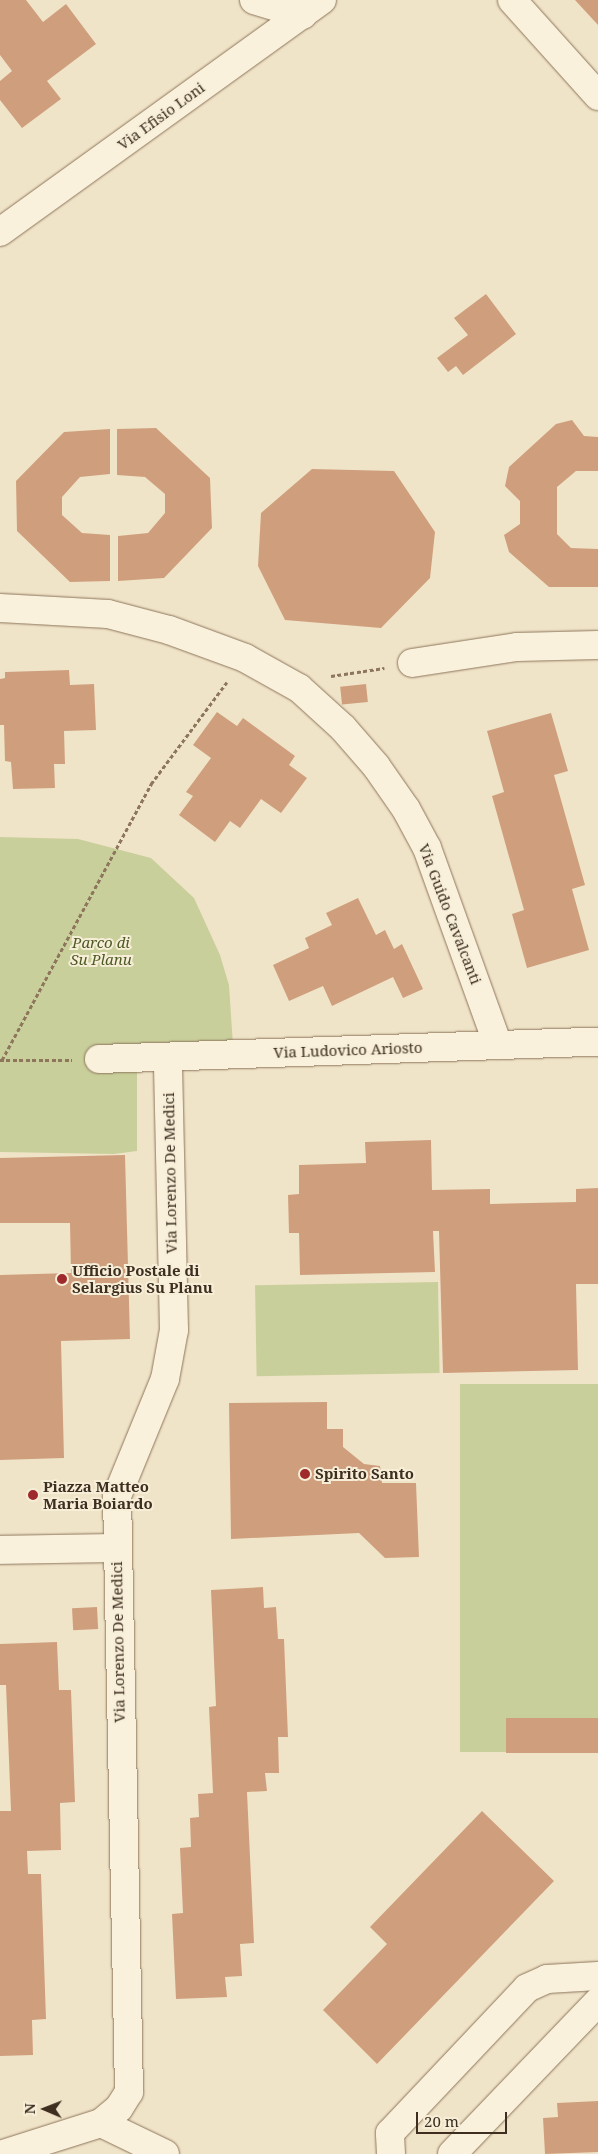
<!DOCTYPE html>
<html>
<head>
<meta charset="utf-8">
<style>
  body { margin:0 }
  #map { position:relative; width:598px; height:2154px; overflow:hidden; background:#f0e4c8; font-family:"Noto Serif",serif }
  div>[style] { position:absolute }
  .green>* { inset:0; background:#c9cf9b; transform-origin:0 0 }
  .building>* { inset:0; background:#cf9f7d; transform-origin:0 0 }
  .path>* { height:3px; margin-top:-1.5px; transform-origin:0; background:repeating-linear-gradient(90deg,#8d765c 0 4px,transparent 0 6.5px) }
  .roads { filter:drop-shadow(0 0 1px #8d765c) drop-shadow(0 0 1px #8d765c) }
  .street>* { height:28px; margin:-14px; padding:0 14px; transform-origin:14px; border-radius:14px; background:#faf1dc }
  .dots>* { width:14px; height:14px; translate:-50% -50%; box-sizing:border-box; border:2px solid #f7eed8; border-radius:50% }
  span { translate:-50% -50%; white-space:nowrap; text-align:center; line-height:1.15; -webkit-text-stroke:4px #f7eed8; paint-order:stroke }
  .street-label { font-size:15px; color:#3d2e20 }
  .park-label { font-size:15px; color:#4d5a26; font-style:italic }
  .poi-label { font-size:15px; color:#3d2e20; font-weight:700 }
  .left { translate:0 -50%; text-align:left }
  .north { position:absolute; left:20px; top:2084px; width:50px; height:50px; -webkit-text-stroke:4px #f7eed8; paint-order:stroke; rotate:271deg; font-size:14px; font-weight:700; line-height:20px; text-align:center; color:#3d2e20 }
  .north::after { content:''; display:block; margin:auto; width:18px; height:22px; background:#3d2e20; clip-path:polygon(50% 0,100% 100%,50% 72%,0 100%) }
  .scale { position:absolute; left:416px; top:2112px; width:91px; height:22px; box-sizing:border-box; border:2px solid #3d2e20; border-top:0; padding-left:6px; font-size:15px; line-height:18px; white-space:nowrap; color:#3d2e20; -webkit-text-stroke:4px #f7eed8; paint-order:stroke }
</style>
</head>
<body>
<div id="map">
  <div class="green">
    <div style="clip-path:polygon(0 837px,78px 839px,151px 858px,194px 898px,220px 955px,229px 985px,233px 1045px,137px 1046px,137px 1151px,114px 1154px,0 1152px)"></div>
    <div style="left:438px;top:1282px;width:91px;height:183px;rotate:89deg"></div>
    <div style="left:598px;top:1384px;width:368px;height:138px;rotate:90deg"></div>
  </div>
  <div class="building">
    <div style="clip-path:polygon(0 0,26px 0,43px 22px,66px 4px,96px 44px,47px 81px,61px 99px,22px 128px,0 100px,0 81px,12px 71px,0 55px)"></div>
    <div style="clip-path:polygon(575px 0,598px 0,598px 25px)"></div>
    <div style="clip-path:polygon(486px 294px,516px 334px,463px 375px,456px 366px,448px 372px,437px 358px,468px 335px,454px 318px)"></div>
    <div style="clip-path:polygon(572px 420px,584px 436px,598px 437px,598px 471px,576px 471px,557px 487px,557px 534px,571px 548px,598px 549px,598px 587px,549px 587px,509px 552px,504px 535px,520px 524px,520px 501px,505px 486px,509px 467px,556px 424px)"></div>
    <div style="clip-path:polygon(156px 428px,210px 478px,212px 528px,164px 578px,118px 581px,118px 536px,148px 533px,165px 513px,165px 494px,145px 477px,117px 475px,117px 429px)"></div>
    <div style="clip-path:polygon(110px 429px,110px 474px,80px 477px,62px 497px,62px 515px,82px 533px,110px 535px,110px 581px,70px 582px,17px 531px,16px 481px,64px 432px)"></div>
    <div style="clip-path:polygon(312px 469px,394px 471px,435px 532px,430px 578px,381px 628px,285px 620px,258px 566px,261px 513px)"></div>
    <div style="clip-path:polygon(69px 670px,70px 685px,94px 684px,96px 730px,64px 731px,65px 764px,54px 764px,55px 788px,13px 789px,11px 762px,5px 761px,4px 725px,0 725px,0 679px,5px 678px,5px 672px)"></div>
    <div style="left:366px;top:684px;width:18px;height:26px;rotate:84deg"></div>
    <div style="clip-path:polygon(217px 712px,237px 726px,243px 718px,295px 756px,289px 765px,307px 778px,281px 813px,261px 799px,240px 828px,230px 821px,215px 842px,179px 815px,193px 796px,186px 792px,211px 758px,193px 745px)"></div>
    <div style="clip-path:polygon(551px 713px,568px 771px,554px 775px,585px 885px,572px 889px,589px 950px,527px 968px,512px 914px,524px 910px,492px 796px,504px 792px,487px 731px)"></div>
    <div style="clip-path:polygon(358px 898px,376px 935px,385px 930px,394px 949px,402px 944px,423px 989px,403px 998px,393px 977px,332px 1006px,323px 986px,289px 1001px,273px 965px,309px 948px,305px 938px,332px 925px,326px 913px)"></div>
    <div style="clip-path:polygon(431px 1140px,432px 1190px,490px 1189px,490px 1204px,576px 1202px,576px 1189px,598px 1188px,598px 1284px,576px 1284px,578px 1370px,443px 1373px,439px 1231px,433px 1231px,435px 1272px,300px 1275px,299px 1233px,289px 1233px,288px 1195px,299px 1194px,299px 1165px,366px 1163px,365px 1142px)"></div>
    <div style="clip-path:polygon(125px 1155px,130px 1339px,61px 1341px,64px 1458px,0 1460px,0 1275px,71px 1273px,70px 1223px,0 1223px,0 1158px)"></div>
    <div style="clip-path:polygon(327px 1402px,327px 1429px,343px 1429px,343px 1447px,364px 1464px,380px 1466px,382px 1483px,416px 1483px,419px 1557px,385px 1558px,359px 1533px,231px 1539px,229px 1403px)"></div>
    <div style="clip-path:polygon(263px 1587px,264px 1608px,276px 1607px,278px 1639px,284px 1639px,288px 1737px,278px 1737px,279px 1773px,265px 1773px,267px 1791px,247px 1792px,254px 1943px,240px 1944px,242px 1976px,225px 1977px,227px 1997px,176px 1999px,172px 1914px,183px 1913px,180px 1848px,191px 1847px,190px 1818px,199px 1817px,198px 1794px,213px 1793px,209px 1707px,216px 1706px,211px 1590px)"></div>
    <div style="left:97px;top:1607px;width:22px;height:25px;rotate:87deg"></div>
    <div style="clip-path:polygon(57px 1642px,59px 1690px,71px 1690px,75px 1802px,60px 1803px,61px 1850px,27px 1851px,28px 1874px,41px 1874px,46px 2019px,32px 2020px,33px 2055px,0 2056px,0 1811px,11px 1811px,6px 1685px,0 1685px,0 1644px)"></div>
    <div style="left:506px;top:1718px;width:92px;height:35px"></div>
    <div style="clip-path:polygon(482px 1811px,554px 1881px,377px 2064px,323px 2010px,387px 1944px,370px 1927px)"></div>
    <div style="clip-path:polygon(598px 2101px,598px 2152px,545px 2154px,543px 2118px,558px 2117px,557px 2103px)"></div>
  </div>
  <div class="path">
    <div style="left:331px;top:676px;width:54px;rotate:-8.6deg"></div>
    <div style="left:0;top:1060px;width:72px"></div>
    <div style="left:2px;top:1060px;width:314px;rotate:-61.6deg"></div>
    <div style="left:151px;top:784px;width:127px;rotate:-53.3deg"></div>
  </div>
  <div class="roads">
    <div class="street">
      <div style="left:254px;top:0;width:51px;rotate:17deg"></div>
      <div style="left:512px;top:0;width:129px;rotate:48.1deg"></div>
      <div style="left:0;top:232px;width:397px;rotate:-35.8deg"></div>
      <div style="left:0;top:608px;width:108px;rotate:3.2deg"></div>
      <div style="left:108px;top:614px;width:63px;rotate:14.7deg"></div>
      <div style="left:169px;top:630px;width:81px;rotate:20.2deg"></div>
      <div style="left:245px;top:658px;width:62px;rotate:29.1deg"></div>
      <div style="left:299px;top:688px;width:59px;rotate:42.3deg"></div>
      <div style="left:343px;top:728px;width:50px;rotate:49deg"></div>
      <div style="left:376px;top:766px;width:52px;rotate:55.1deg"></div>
      <div style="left:406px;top:809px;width:44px;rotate:61.7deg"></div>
      <div style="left:427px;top:848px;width:209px;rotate:70.2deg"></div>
      <div style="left:412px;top:663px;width:106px;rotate:-8.7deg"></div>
      <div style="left:517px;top:647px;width:81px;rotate:-1.4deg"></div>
      <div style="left:99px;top:1059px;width:499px;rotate:-2deg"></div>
      <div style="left:0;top:1550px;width:115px;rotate:-1deg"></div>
      <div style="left:101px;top:2123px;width:71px;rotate:25.8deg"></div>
      <div style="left:3px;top:2154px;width:103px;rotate:-17.6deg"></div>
      <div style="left:101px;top:2123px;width:23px;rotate:-40deg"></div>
      <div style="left:119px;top:2108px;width:19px;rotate:-58deg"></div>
      <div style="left:129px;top:2092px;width:596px;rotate:-91.15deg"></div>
      <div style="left:117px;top:1496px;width:126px;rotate:-67.7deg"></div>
      <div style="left:165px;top:1379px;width:50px;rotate:-79.6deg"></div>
      <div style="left:174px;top:1330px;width:272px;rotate:-91.3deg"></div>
      <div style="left:391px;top:2154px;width:21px;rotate:-93deg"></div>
      <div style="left:390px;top:2133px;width:199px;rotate:-46.6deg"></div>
      <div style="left:527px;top:1988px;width:22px;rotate:-24deg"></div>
      <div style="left:547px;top:1979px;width:51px;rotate:-3.4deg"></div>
      <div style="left:452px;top:2154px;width:211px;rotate:-46.2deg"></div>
    </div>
  </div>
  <div class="dots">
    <div style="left:62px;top:1279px;background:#9e2a2b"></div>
    <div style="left:305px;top:1474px;background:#9e2a2b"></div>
    <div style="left:33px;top:1495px;background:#9e2a2b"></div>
  </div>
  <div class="street-label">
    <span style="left:161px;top:116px;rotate:-36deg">Via Efisio Loni</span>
    <span style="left:450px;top:914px;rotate:69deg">Via Guido Cavalcanti</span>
    <span style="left:348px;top:1050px;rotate:-2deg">Via Ludovico Ariosto</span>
    <span style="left:170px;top:1173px;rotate:-91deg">Via Lorenzo De Medici</span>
    <span style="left:118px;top:1642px;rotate:-91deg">Via Lorenzo De Medici</span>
  </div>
  <div class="park-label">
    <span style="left:101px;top:951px">Parco di<br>Su Planu</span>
  </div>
  <div class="poi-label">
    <span class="left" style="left:72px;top:1279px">Ufficio Postale di<br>Selargius Su Planu</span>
    <span class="left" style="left:315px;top:1474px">Spirito Santo</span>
    <span class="left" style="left:43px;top:1495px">Piazza Matteo<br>Maria Boiardo</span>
  </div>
  <div class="north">N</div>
  <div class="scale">20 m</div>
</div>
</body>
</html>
